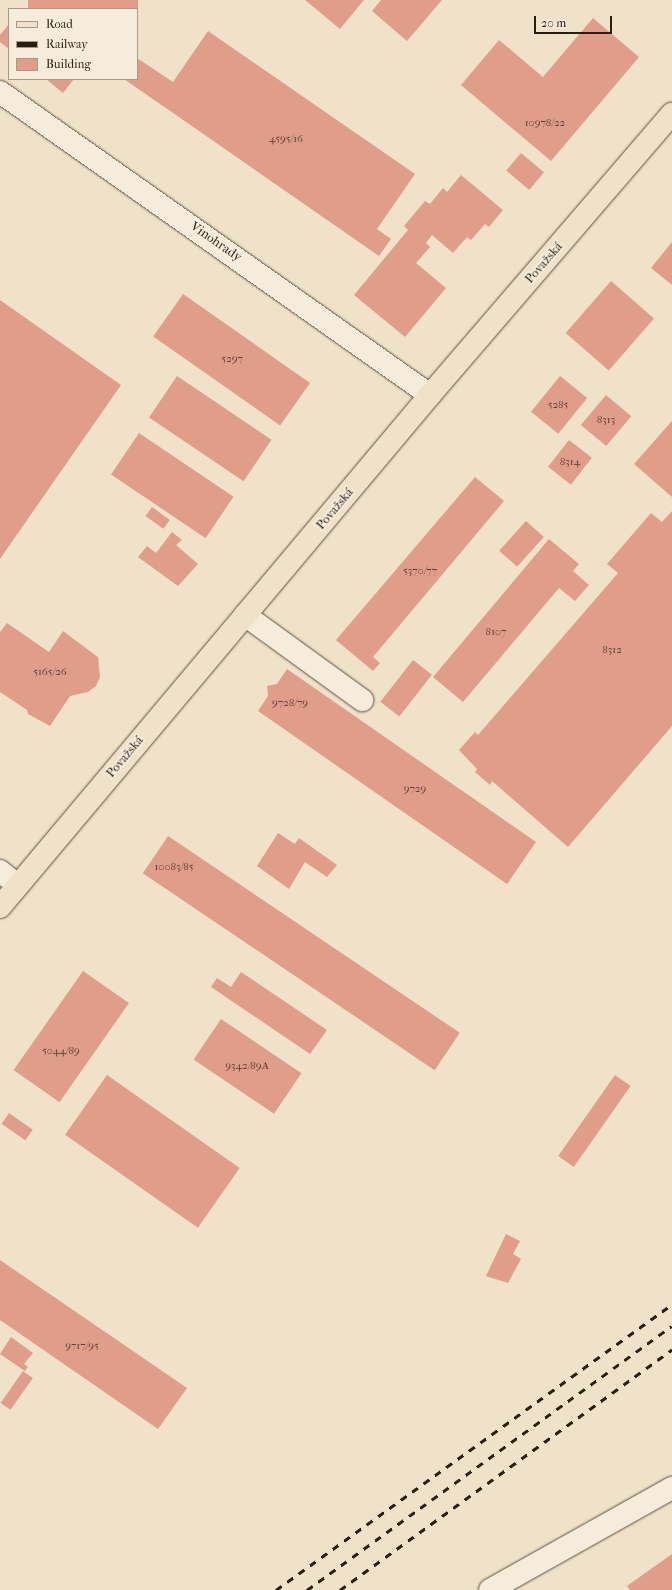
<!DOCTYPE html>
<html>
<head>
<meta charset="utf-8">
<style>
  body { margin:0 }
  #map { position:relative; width:672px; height:1590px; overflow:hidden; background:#f0e1c9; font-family:"IM FELL French Canon",serif }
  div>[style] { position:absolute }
  .building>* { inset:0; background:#e09d8a; transform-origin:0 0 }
  .roads { filter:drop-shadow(0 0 1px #5c4f41) drop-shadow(0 0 1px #5c4f41) }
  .minor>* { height:22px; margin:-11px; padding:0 11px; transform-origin:11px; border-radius:11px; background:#f5ecdc }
  .major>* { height:22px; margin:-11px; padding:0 11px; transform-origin:11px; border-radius:11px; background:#f0e1c9 }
  .rail>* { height:3px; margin-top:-1.5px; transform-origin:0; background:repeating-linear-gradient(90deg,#2a1e14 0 7px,transparent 0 14px) }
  span { translate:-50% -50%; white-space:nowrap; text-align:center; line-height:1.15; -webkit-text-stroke:4px #f5ecdc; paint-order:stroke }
  .number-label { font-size:11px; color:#583e32 }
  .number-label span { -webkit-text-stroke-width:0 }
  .street-label { font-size:13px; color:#2a1e14 }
  .legend { position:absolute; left:8px; top:8px; width:130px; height:72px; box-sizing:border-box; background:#f5ecdc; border:1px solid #a49a8c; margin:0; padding:5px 7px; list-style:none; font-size:12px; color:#2a1e14 }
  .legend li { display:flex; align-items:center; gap:8px; height:20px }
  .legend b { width:20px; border:1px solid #a49a8c }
  .scale { position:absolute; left:534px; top:16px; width:78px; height:18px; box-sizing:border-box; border:2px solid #2a1e14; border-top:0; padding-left:5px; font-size:12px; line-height:14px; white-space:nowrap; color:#2a1e14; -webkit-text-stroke:3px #f5ecdc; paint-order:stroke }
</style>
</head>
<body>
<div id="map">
  <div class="building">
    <div style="left:28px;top:0;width:110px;height:11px"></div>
    <div style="clip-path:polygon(305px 0,364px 0,340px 29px)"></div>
    <div style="clip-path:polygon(381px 0,442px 0,407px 41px,372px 11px)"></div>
    <div style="clip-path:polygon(593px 18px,639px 57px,551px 161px,461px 85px,499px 40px,543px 77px)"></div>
    <div style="clip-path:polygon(9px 24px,9px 49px,0 42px,0 35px)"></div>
    <div style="clip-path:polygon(208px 31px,415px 174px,377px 229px,391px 239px,379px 256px,124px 79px,137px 79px,137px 58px,173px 82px)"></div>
    <div style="clip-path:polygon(46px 79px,74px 79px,63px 93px)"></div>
    <div style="left:521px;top:153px;width:30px;height:23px;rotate:40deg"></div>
    <div style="clip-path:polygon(461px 175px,503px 210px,489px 227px,485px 224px,471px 240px,467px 237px,453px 253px,432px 235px,426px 243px,430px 247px,416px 263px,446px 288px,405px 337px,354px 295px,408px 230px,404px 226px,425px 201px,430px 204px,443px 188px,447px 192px)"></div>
    <div style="clip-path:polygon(672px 242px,672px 285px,651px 268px)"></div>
    <div style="left:611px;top:281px;width:57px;height:69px;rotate:41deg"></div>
    <div style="left:183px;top:294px;width:155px;height:52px;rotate:35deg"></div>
    <div style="clip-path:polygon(0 300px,121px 385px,0 559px)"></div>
    <div style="left:177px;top:376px;width:114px;height:50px;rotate:34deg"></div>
    <div style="left:560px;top:376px;width:35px;height:46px;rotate:39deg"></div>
    <div style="left:606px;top:395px;width:33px;height:39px;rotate:40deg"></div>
    <div style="clip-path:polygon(672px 421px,672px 497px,634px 464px)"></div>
    <div style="left:139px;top:433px;width:114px;height:50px;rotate:34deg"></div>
    <div style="left:569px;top:440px;width:29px;height:34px;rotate:38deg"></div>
    <div style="clip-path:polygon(475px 477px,504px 501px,373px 657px,380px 663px,373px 671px,336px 640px)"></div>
    <div style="left:152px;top:507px;width:22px;height:11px;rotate:36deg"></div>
    <div style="clip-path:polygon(672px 511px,672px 726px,568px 847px,492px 781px,490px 785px,475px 772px,477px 769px,459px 750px,475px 732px,478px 735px,618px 573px,607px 564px,651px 513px,662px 522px)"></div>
    <div style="left:526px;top:521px;width:24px;height:40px;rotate:42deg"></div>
    <div style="clip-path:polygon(172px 532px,182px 540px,176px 545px,198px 564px,178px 586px,138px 557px,147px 546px,156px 553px)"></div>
    <div style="clip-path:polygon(549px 539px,579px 564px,573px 571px,589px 585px,575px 601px,559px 588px,463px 702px,433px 677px)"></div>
    <div style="clip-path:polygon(7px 623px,49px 652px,63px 631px,98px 657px,100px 677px,96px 686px,88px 692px,70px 696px,50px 726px,28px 714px,27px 710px,0 692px,0 632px)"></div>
    <div style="left:413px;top:660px;width:24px;height:53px;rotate:38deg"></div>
    <div style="clip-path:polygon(287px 669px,536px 842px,507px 884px,258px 711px,268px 696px,267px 686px,277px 684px)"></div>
    <div style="clip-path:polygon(278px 833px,295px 844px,299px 838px,337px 865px,327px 877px,305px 862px,289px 889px,257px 866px)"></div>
    <div style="left:168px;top:836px;width:352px;height:45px;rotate:34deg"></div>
    <div style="left:83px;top:971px;width:56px;height:121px;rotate:35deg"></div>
    <div style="clip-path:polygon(241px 972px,327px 1030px,310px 1054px,211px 987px,217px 978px,231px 987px)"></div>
    <div style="left:221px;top:1019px;width:97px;height:49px;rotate:34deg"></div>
    <div style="left:107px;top:1075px;width:162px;height:73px;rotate:35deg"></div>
    <div style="left:615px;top:1075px;width:19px;height:99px;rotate:35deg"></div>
    <div style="left:9px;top:1113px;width:29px;height:13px;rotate:35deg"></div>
    <div style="clip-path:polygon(506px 1234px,520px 1241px,513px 1254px,521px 1259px,508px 1283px,486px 1276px)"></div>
    <div style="clip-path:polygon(0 1260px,187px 1388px,158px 1429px,0 1320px)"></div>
    <div style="clip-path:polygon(11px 1337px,33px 1353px,24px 1364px,28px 1367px,25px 1371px,0 1354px)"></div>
    <div style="left:23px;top:1371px;width:12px;height:39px;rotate:35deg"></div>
    <div style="clip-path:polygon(672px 1554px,672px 1590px,630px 1590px,627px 1586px)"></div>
  </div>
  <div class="roads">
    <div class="minor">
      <div style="left:0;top:92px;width:526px;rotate:35.17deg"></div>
      <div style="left:245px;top:615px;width:145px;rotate:36deg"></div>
      <div style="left:0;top:871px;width:22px;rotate:39deg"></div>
      <div style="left:490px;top:1590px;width:209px;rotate:-29.3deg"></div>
    </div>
    <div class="major">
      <div style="left:0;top:907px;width:669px;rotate:-49.97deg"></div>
      <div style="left:430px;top:395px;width:371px;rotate:-49.3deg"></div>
    </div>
  </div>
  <div class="rail">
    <div style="left:276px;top:1590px;width:488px;rotate:-35.8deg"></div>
    <div style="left:307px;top:1590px;width:450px;rotate:-35.9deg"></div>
    <div style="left:340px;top:1590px;width:410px;rotate:-35.9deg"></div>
  </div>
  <div class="number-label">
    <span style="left:545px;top:123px">10978/22</span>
    <span style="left:286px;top:139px">4595/16</span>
    <span style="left:232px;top:359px">5297</span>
    <span style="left:558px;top:405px">5285</span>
    <span style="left:606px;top:420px">8313</span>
    <span style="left:570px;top:462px">8314</span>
    <span style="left:420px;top:571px">5370/77</span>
    <span style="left:496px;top:632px">8107</span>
    <span style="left:612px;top:650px">8312</span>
    <span style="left:50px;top:672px">5165/26</span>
    <span style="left:290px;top:703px">9728/79</span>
    <span style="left:415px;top:789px">9729</span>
    <span style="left:174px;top:867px">10083/85</span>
    <span style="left:61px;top:1051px">5044/89</span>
    <span style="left:247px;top:1066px">9342/89A</span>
    <span style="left:82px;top:1346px">9717/95</span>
  </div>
  <div class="street-label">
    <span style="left:216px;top:242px;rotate:35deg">Vinohrady</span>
    <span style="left:544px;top:263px;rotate:-49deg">Považská</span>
    <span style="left:335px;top:509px;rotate:-50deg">Považská</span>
    <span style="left:125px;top:757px;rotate:-50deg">Považská</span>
  </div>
  <ul class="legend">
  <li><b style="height:5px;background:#f0e1c9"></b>Road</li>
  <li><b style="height:5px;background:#2a1e14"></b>Railway</li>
  <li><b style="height:11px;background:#e09d8a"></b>Building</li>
  </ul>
  <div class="scale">20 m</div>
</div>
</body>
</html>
